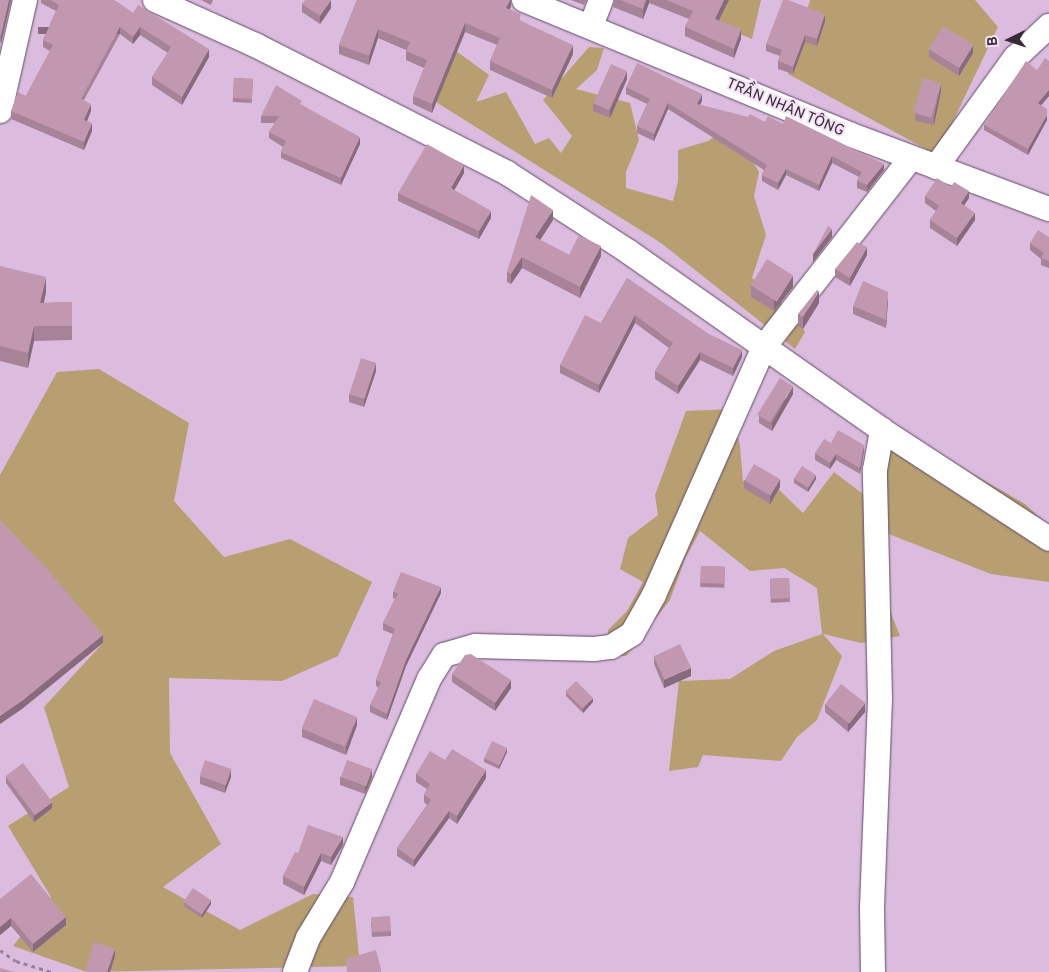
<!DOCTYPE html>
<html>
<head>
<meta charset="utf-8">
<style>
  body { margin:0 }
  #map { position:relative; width:1049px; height:972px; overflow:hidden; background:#dbbcdf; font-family:Overpass,sans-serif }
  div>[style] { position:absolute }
  .green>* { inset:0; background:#b79f72 }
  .path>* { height:3px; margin-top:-1.5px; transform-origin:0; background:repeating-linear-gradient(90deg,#99829c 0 4px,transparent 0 8px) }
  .roads { filter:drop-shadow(0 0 1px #654a68) drop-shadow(0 0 1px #654a68) }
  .minor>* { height:24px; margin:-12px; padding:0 12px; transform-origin:12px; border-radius:12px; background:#fff }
  .wall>* { inset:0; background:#a68397; transform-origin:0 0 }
  .shaded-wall>* { inset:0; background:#876a7b; transform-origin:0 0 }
  .building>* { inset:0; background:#c198b0; transform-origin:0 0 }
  span { translate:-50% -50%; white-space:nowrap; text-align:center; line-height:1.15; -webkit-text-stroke:4px #f3e2f4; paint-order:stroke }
  .street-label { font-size:15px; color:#382c39 }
  .north { position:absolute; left:984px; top:15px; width:50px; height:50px; -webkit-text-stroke:4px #f3e2f4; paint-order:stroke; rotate:266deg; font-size:14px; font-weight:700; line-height:20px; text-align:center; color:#382c39 }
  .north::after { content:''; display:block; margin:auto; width:18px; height:22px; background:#382c39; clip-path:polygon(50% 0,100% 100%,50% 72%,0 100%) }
</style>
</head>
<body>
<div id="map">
  <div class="green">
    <div style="clip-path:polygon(727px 0,761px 0,752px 39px,717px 25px)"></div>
    <div style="clip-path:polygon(810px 0,975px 0,998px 27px,937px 155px,788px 74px)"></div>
    <div style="clip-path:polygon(589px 47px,604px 48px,597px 70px,576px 89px,630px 103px,639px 140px,626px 172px,626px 188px,673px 201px,678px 181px,678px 150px,708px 141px,723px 131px,742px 143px,759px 172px,754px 196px,766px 235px,752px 278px,794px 314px,805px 332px,795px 349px,661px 243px,428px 97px,456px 51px,489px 75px,476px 102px,506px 92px,535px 144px,549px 138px,561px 153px,572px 136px,543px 100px)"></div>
    <div style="clip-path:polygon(99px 369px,189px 423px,174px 501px,224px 557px,290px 539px,372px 582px,338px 656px,282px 681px,169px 678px,170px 753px,221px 844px,163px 887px,240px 930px,313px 894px,353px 897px,360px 966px,87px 972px,13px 946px,51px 897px,8px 826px,69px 787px,44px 707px,103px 643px,0 529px,0 475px,57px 372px)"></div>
    <div style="clip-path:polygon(732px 409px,740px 446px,743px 481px,769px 480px,803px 513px,834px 472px,867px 497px,887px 603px,900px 636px,861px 643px,823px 634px,842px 656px,817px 720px,797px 737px,781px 761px,703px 755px,698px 767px,669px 771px,679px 681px,730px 679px,774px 651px,822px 634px,817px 588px,784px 568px,750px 571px,700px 531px,685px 559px,670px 600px,626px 656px,610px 656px,608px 630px,627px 611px,643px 582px,620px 569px,628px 538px,658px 515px,655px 495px,686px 411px)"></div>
    <div style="clip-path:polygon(882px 421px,1025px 504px,1049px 526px,1049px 582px,991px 574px,881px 531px)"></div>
  </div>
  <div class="path">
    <div style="left:0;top:950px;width:19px;rotate:35deg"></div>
    <div style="left:16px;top:961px;width:39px;rotate:17deg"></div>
  </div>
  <div class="roads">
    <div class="minor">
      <div style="left:155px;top:0;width:110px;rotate:24.2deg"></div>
      <div style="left:255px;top:45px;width:283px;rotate:26.9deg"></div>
      <div style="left:507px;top:173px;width:145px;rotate:32.9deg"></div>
      <div style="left:629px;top:252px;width:309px;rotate:35.1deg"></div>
      <div style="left:882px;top:430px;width:199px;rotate:33.1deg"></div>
      <div style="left:524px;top:0;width:352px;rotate:22.4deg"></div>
      <div style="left:849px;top:134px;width:214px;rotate:20.6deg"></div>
      <div style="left:591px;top:26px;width:28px;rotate:-69deg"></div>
      <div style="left:0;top:111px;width:114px;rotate:-77.3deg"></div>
      <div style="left:936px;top:167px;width:135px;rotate:-54.1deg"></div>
      <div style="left:1015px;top:58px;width:47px;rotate:-43.3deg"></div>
      <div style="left:295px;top:972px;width:36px;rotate:-69deg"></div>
      <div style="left:308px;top:938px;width:66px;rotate:-58.7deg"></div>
      <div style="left:342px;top:882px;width:221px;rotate:-66.8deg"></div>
      <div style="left:429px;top:679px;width:28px;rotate:-58deg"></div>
      <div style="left:444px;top:655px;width:33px;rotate:-16deg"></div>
      <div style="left:476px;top:646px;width:118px;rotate:1.5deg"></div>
      <div style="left:594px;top:649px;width:17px;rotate:-7deg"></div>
      <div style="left:611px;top:647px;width:25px;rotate:-32deg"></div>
      <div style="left:632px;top:634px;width:45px;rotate:-60.6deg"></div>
      <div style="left:654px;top:595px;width:271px;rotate:-66.1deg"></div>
      <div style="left:764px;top:347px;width:239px;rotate:-52.1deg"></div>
      <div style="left:873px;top:972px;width:65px;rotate:-90.9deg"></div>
      <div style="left:872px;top:907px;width:208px;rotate:-87.8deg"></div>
      <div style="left:880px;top:699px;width:229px;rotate:-91.3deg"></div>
      <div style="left:875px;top:470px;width:41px;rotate:-80.1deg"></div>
    </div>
  </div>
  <div class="wall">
    <div style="clip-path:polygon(0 0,11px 0,1px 43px,0 43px)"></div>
    <div style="clip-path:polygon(41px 0,114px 0,133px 13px,209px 57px,182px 105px,152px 85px,152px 77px,168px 53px,140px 35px,133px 44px,120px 34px,84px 100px,91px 111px,87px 121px,92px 131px,84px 150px,11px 119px,11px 111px,26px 96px,50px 51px,43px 47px,43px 40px,56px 11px,41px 3px)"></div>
    <div style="clip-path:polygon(201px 0,213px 0,211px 5px)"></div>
    <div style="clip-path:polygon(357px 0,511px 0,511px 6px,510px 9px,521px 21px,573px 54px,552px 98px,490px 70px,490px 61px,497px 45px,465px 32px,432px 113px,413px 104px,413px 96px,424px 68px,406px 60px,406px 50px,378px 38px,369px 65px,339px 54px,339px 45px)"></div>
    <div style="clip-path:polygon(571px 0,587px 0,584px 5px)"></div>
    <div style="clip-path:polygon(613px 0,729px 0,719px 20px,741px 39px,734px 58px,685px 36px,685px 27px,689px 19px,649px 3px,643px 19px,613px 7px)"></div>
    <div style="clip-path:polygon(302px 4px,331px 8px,320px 24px,302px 12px)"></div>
    <div style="clip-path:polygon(825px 21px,817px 46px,805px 42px,793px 74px,778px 69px,778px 61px,780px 56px,766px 51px,766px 44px)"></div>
    <div style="clip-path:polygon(929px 49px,973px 53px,959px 76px,929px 57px)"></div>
    <div style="clip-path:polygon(1049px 61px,1049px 96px,1041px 105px,1047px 120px,1028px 155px,984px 130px,984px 125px)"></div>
    <div style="left:234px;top:78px;width:19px;height:24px;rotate:3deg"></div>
    <div style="clip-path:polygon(627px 79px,610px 118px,593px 111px,593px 103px)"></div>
    <div style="clip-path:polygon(626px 87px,702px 101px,700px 105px,765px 122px,783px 124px,884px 170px,867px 192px,857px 188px,857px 181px,859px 177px,832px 163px,819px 191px,786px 175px,778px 190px,762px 181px,762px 175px,764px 170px,668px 109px,654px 141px,637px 133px,637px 126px,647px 104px,626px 94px)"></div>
    <div style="clip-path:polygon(941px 91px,934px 125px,915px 121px,915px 113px)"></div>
    <div style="clip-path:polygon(302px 105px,360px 144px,341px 185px,281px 158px,281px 152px,283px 147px,269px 138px,269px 132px,275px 123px,261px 123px,261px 116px)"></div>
    <div style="clip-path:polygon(464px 173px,454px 190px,491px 218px,479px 239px,398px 201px,398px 193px)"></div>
    <div style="clip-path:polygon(925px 196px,969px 198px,964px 205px,975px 220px,957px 246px,930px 228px,930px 220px,936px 211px,925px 203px)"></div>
    <div style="clip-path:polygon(553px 220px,540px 240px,569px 255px,601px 256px,580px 298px,522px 268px,511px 284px,507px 282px,507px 272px)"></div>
    <div style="clip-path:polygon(1049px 237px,1049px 268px,1041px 265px,1041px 259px,1030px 250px,1030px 243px)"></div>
    <div style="clip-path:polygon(867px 255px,850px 286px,835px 277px,835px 269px)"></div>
    <div style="clip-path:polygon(0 266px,46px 292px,44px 303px,72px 302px,72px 340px,34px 341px,28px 368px,0 361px)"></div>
    <div style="clip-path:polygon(627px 278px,742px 357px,733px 376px,700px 360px,678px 394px,655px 379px,655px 371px,669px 348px,635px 323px,599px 393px,560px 373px,560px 365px,601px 323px)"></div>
    <div style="clip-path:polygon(751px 285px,793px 287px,774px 311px,751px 297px)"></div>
    <div style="clip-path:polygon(888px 300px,886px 328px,853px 314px,853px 306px)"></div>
    <div style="clip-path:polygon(819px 303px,803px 329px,798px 326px,798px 314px)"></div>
    <div style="clip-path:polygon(376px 371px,364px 407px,349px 402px,349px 394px)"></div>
    <div style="clip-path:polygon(793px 394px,772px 431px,759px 423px,759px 415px)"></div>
    <div style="clip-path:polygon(831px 443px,864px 451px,860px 474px,836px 460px,830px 469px,815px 460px,815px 453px)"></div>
    <div style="clip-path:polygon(794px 479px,816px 479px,808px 492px,794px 483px)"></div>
    <div style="clip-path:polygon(744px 480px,780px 487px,770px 504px,744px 488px)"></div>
    <div style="left:701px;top:566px;width:24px;height:21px;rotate:2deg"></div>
    <div style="left:789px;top:578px;width:24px;height:19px;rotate:88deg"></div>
    <div style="clip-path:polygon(393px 592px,441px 593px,406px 666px,387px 720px,370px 712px,370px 705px,379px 688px,376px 686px,376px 680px,393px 634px,383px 630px,383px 623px,395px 599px,393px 598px)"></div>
    <div style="clip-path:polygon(654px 656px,691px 676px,664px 688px,654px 664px)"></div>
    <div style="clip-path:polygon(452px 674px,511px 688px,495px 711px,452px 682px)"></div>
    <div style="clip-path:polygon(566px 692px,593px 702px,583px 713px,566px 696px)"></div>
    <div style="clip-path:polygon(825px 704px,865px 712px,848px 732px,825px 712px)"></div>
    <div style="clip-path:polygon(357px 725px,346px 755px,302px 737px,302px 729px)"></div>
    <div style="clip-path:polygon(507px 752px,499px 769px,484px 762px,484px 758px)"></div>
    <div style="clip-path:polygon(445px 760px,486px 778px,457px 824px,449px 818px,414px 867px,397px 856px,397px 848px,427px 805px,424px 802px,424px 795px,427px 789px,416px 782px,416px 774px)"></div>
    <div style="clip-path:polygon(200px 776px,231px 777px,225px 793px,200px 784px)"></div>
    <div style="clip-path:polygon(6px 777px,52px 808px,34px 822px,6px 783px)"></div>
    <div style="clip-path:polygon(340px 777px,372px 777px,365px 794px,340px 785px)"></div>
    <div style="clip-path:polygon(343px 845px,331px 865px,321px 861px,304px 895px,283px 884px,283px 876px,298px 853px)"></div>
    <div style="clip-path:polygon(0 899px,66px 925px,33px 952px,11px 926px,0 935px)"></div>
    <div style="clip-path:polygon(184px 902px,211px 904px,202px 918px,184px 906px)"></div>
    <div style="clip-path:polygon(371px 922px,391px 931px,391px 936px,372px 937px)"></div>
  </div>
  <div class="shaded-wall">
    <div style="clip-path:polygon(9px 0,11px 0,1px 43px,1px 35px)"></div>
    <div style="clip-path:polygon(331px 0,331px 8px,320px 24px,320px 16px)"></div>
    <div style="clip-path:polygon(510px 0,511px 0,511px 6px,506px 17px,506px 8px)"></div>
    <div style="clip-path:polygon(646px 0,649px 0,649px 3px,643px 19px,643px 9px)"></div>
    <div style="clip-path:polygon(724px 0,729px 0,715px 28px,715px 19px)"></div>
    <div style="clip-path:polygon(825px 14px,825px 21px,817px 46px,817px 39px)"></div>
    <div style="clip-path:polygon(465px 23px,465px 32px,432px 113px,432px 104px)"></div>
    <div style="left:120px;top:27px;width:7px;height:82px;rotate:90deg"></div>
    <div style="clip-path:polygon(140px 27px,140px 35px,133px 44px,133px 37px)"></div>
    <div style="clip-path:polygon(378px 29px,378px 38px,369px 65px,369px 56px)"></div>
    <div style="clip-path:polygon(741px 29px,741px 39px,734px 58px,734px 49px)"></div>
    <div style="clip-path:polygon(805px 35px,805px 42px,793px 74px,793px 67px)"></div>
    <div style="clip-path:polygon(573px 45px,573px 54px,552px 98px,552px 90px)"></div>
    <div style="clip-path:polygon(973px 45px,973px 53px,959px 76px,959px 68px)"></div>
    <div style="clip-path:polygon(209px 49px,209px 57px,182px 105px,182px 97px)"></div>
    <div style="clip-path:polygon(627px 71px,627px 79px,610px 118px,610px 110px)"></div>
    <div style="clip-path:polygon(941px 83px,941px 91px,934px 125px,934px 117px)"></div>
    <div style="clip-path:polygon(1049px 90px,1049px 96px,1038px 109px,1038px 103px)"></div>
    <div style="clip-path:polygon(702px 94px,702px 101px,697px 111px,697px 104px)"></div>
    <div style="clip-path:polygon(668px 103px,668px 109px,654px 141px,654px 134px)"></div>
    <div style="clip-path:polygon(91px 104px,91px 111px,84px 128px,84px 120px)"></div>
    <div style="clip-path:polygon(1047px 115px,1047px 120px,1028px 155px,1028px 149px)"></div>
    <div style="clip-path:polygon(92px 123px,92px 131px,84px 150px,84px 142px)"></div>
    <div style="clip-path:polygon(360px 137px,360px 144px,341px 185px,341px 178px)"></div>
    <div style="clip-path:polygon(832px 156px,832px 163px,819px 191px,819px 185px)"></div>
    <div style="clip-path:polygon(884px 164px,884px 170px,867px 192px,867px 185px)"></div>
    <div style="clip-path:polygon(464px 165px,464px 173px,451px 196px,451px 188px)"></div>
    <div style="clip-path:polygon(786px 169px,786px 175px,778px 190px,778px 183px)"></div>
    <div style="clip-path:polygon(969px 191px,969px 198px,961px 210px,961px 203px)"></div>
    <div style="clip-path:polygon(553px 210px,553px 220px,535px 248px,535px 237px)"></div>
    <div style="clip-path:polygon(491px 211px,491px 218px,479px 239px,479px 231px)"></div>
    <div style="clip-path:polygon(975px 213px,975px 220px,957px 246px,957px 238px)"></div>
    <div style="clip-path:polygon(832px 229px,832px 237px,813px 262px,813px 254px)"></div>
    <div style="clip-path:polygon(601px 246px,601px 256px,580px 298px,580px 287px)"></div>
    <div style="clip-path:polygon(867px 247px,867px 255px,850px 286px,850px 278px)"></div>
    <div style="clip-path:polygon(522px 257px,522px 268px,511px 284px,511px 274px)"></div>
    <div style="clip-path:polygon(793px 275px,793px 287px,774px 311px,774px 300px)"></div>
    <div style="clip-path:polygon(46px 277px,46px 292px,40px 318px,40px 303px)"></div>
    <div style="clip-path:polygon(819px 291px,819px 303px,803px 329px,803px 317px)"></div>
    <div style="clip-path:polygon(888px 292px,888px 300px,886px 328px,886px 320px)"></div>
    <div style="clip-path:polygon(635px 315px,635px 323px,599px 393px,599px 385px)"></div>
    <div style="clip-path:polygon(34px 326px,34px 341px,28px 368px,28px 353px)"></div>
    <div style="clip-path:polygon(742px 350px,742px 357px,733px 376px,733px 368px)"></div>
    <div style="clip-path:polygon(700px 352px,700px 360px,678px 394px,678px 386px)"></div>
    <div style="clip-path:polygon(376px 363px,376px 371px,364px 407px,364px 399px)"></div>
    <div style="clip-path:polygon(793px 386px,793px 394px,772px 431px,772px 423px)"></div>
    <div style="clip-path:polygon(864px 445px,864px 451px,860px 474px,860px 468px)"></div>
    <div style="clip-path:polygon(836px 454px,836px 460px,830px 469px,830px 463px)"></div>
    <div style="clip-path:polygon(816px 475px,816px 479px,808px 492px,808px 488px)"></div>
    <div style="clip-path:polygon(780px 479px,780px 487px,770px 504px,770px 496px)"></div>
    <div style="clip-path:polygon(441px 587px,441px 593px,406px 666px,387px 720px,387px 714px,406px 660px)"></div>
    <div style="clip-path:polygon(103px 635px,103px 643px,22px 709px,0 724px,0 716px)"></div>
    <div style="clip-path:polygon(691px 668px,691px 676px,664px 688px,664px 680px)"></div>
    <div style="clip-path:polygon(511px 680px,511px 688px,495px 711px,495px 703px)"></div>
    <div style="clip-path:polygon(593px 698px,593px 702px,583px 713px,583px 709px)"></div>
    <div style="clip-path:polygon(865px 703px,865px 712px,848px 732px,848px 724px)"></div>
    <div style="clip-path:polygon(357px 717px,357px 725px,346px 755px,346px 747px)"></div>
    <div style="clip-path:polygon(507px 748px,507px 752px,499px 769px,499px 765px)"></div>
    <div style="clip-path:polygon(231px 769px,231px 777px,225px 793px,225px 785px)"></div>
    <div style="clip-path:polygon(372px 769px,372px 777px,365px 794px,365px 786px)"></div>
    <div style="clip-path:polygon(486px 770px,486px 778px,457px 824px,457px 816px)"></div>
    <div style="clip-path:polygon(52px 802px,52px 808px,34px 822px,34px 816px)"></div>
    <div style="clip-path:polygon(449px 811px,449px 818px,414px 867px,414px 860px)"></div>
    <div style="clip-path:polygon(343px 837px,343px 845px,331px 865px,331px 857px)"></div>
    <div style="clip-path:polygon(321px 853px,321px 861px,304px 895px,304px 887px)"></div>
    <div style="clip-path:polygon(211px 900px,211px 904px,202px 918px,202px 914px)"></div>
    <div style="clip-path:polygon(66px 917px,66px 925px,33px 952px,33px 944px)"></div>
    <div style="clip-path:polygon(11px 918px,11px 926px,0 935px,0 927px)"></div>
    <div style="clip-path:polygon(115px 949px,115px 956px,110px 972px,107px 972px)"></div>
  </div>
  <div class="building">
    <div style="clip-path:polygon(0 0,9px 0,1px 35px,0 35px)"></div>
    <div style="clip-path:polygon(50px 0,114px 0,133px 13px,138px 5px,209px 49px,182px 97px,152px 77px,171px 47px,140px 27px,133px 37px,120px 27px,81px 99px,91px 104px,84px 120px,92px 123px,84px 142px,11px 111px,18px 92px,26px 96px,53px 45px,43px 40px,59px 5px)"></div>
    <div style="clip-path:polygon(305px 0,331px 0,320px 16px,302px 4px)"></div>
    <div style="clip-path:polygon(357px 0,510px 0,506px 8px,521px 14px,519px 20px,573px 45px,552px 90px,490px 61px,500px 38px,465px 23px,432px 104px,413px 96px,427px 60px,406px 51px,410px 42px,378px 29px,369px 56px,339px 45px)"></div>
    <div style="clip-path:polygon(620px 0,646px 0,643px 9px)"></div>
    <div style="clip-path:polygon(666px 0,724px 0,715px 19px,741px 29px,734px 49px,685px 27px,693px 11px)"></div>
    <div style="clip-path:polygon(783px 0,788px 0,825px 14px,817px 39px,805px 35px,793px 67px,778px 61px,782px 50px,766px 44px)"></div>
    <div style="left:943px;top:26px;width:36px;height:27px;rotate:32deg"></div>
    <div style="clip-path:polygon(1045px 58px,1049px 61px,1049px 90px,1038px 103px,1047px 109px,1047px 115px,1028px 149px,984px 125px,1026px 61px,1037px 70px)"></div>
    <div style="clip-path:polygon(637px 63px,702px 94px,697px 104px,748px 117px,750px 114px,765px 122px,768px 116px,783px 124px,786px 116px,884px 164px,867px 185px,857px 181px,862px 172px,832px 156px,819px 185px,786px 169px,778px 183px,762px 175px,767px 165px,668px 103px,654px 134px,637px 126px,650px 99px,626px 87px)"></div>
    <div style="left:611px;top:64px;width:17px;height:43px;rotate:24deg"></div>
    <div style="left:234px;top:78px;width:19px;height:20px;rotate:3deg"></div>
    <div style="left:923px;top:78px;width:19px;height:36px;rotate:16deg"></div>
    <div style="clip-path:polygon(276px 85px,302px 101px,300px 104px,360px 137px,341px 178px,281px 152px,286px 141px,269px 132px,279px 116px,261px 116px)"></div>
    <div style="clip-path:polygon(427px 144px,464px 165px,451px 188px,491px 211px,479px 231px,398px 193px)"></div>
    <div style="clip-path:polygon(937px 178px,951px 187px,954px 182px,969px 191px,961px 203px,975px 213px,957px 238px,930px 220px,939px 206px,925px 196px)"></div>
    <div style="clip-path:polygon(531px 195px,553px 210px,535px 237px,569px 255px,579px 235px,601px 246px,580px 287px,522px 257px,511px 274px,507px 272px)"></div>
    <div style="clip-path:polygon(828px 226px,832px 229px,813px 254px)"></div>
    <div style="clip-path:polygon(1038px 230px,1049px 237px,1049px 261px,1041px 258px,1044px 253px,1030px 243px)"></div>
    <div style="clip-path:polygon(857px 242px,867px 247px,850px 278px,835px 269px)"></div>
    <div style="left:767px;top:259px;width:31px;height:31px;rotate:32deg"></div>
    <div style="clip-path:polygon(0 266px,46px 277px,40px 303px,72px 302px,72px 326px,34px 326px,28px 353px,0 346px)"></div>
    <div style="clip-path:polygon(627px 278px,707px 333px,742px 350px,733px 368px,700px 352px,678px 386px,655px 371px,673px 343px,635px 315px,599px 385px,560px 365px,585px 315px,601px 323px)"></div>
    <div style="clip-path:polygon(863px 281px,888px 292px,886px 320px,853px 306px)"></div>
    <div style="clip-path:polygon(817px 290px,819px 291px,803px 317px,798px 314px)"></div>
    <div style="left:361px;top:358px;width:16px;height:38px;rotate:18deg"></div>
    <div style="left:780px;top:378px;width:15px;height:43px;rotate:32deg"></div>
    <div style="clip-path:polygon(838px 430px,864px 445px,860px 468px,836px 454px,830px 463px,815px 453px,824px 439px,831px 443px)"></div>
    <div style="left:754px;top:464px;width:30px;height:19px;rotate:30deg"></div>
    <div style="left:802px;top:466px;width:17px;height:15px;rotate:33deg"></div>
    <div style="clip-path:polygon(0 520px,48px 570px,103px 635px,22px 701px,0 716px)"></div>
    <div style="left:701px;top:566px;width:24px;height:17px;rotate:2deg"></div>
    <div style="clip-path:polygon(401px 572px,441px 587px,406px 660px,387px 714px,370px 705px,381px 682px,376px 680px,395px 629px,383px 623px,398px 593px,393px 592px)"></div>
    <div style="left:789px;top:578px;width:20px;height:19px;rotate:87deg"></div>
    <div style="left:680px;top:644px;width:26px;height:29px;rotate:65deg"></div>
    <div style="clip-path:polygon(471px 654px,511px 680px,495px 703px,452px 674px,465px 655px)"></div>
    <div style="left:576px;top:681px;width:24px;height:15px;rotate:45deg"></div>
    <div style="left:841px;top:684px;width:31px;height:26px;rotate:38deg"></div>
    <div style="left:314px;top:699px;width:47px;height:32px;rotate:23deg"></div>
    <div style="left:492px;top:741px;width:17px;height:19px;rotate:25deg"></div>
    <div style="clip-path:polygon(452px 749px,486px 770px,457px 816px,449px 811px,414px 860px,397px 848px,431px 800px,424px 795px,430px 784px,416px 774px,430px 751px,445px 760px)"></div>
    <div style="left:205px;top:760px;width:28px;height:17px;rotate:19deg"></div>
    <div style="left:347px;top:760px;width:27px;height:18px;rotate:20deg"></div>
    <div style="left:23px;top:763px;width:49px;height:22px;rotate:53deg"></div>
    <div style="clip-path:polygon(308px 825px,343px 837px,331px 857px,321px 853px,304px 887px,283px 876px,295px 852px,298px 853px)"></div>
    <div style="clip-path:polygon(31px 874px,66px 917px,33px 944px,11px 918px,0 927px,0 899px)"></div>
    <div style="left:193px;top:888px;width:22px;height:17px;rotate:34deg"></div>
    <div style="left:390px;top:916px;width:15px;height:19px;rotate:86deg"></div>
    <div style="clip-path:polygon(94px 942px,115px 949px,107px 972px,85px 972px)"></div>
    <div style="clip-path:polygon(376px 950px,381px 969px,381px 972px,347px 972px,346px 959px)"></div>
    <div style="clip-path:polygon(0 968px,14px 972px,0 972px)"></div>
  </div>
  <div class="street-label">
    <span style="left:785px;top:108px;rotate:23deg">TRẦN NHÂN TÔNG</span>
  </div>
  <div class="north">B</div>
</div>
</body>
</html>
